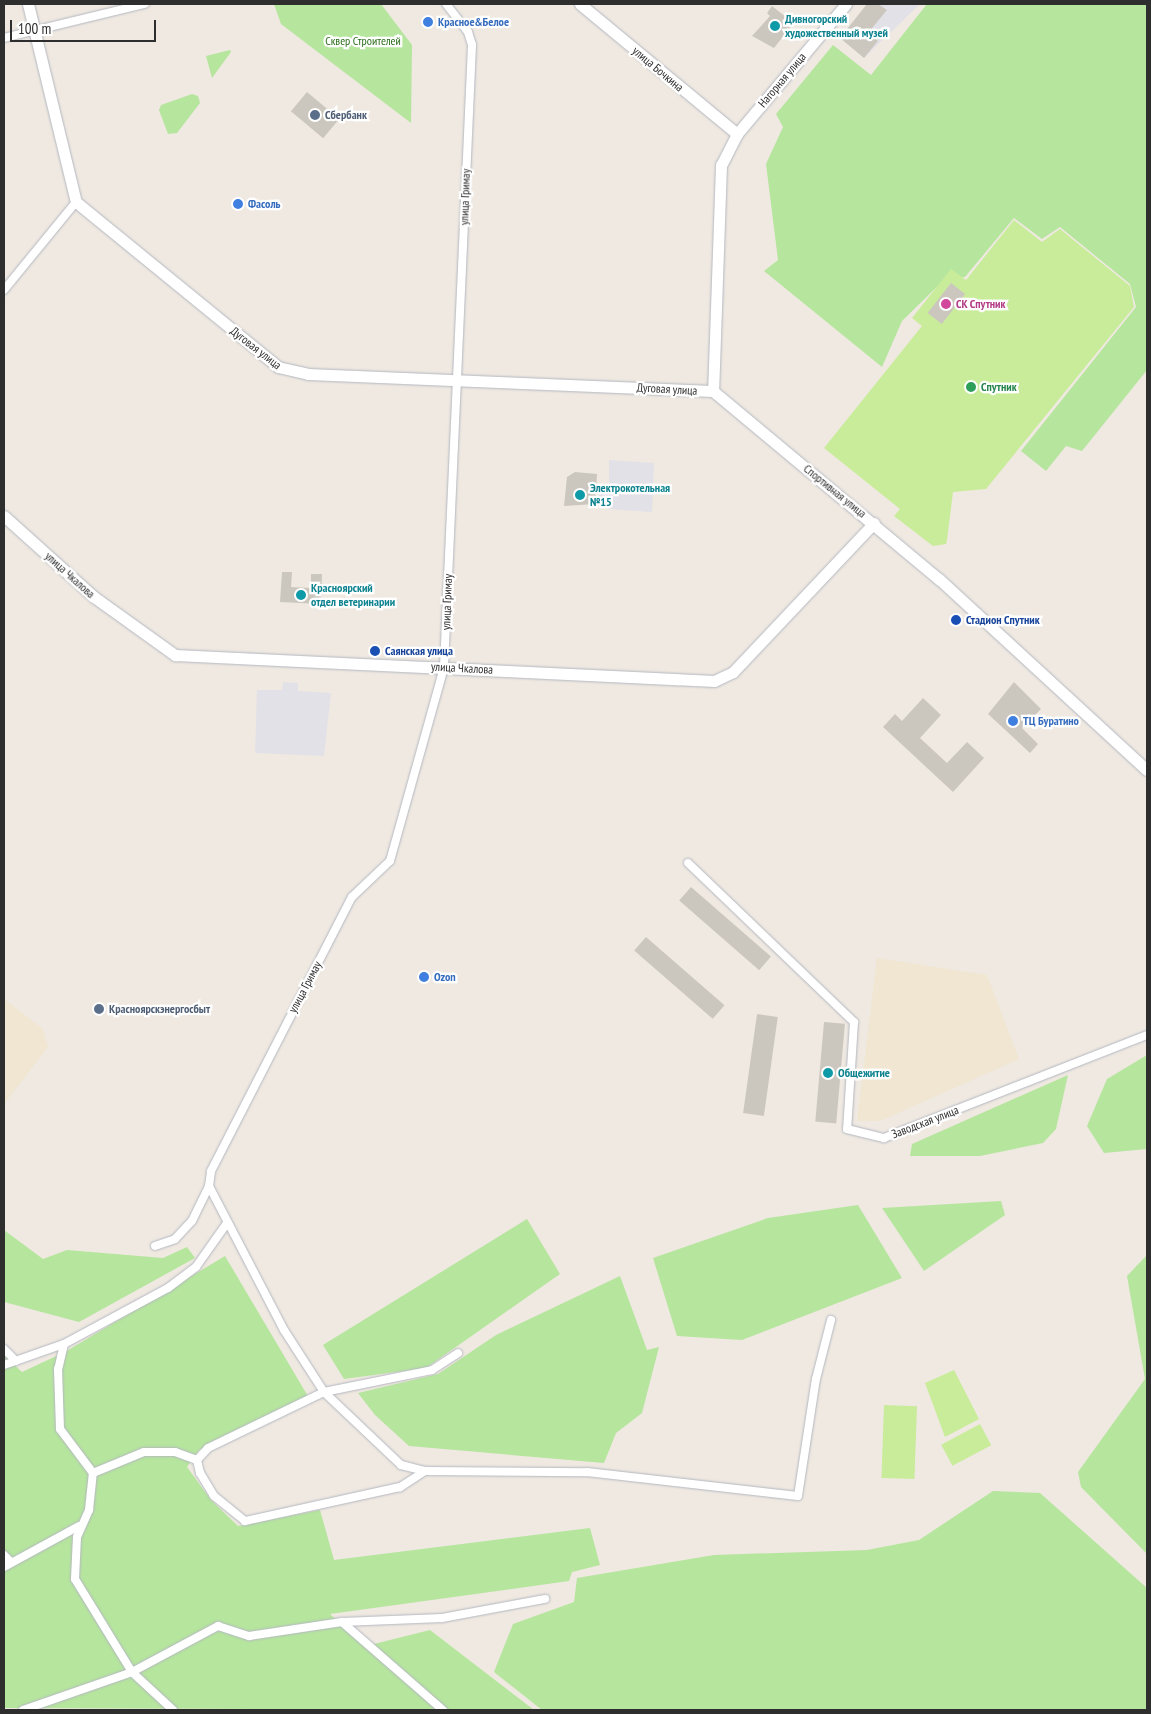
<!DOCTYPE html>
<html>
<head>
<meta charset="utf-8">
<style>
  body { margin:0 }
  #map { position:relative; width:1151px; height:1714px; overflow:hidden; background:#efe9e1; font-family:"PT Sans Narrow",sans-serif }
  div>[style] { position:absolute }
  .industrial>* { inset:0; background:#e3e1e8 }
  .education>* { inset:0; background:#f0e6d1 }
  .green>* { inset:0; background:#b6e59e }
  .pitch>* { inset:0; background:#c9ec9a; transform-origin:0 0 }
  .building>* { inset:0; background:#cbc7bf; transform-origin:0 0 }
  .roads { filter:drop-shadow(0 0 1px #b4b7c1) drop-shadow(0 0 1px #b4b7c1) }
  .street>* { height:8px; margin:-4px; padding:0 4px; transform-origin:4px; border-radius:4px; background:#fff }
  .secondary>* { height:11px; margin:-5.5px; padding:0 5.5px; transform-origin:5.5px; border-radius:5.5px; background:#fff }
  .dots>* { width:14px; height:14px; translate:-50% -50%; box-sizing:border-box; border:2px solid #fff; border-radius:50% }
  span { translate:-50% -50%; white-space:nowrap; text-align:center; line-height:1.15; -webkit-text-stroke:4.5px #fff; paint-order:stroke }
  .culture-label { font-size:12px; color:#0d838f; font-weight:700 }
  .left { translate:0 -50%; text-align:left }
  .shop-label { font-size:12px; color:#366cbe; font-weight:700 }
  .park-label { font-size:12px; color:#2c6e1b }
  .street-label { font-size:12px; color:#2e2e2e }
  .service-label { font-size:12px; color:#4e5e75; font-weight:700 }
  .hotel-label { font-size:12px; color:#b23c85; font-weight:700 }
  .leisure-label { font-size:12px; color:#27864d; font-weight:700 }
  .transit-label { font-size:12px; color:#164399; font-weight:700 }
  .frame { position:absolute; inset:0; border:5px solid #2e2e2e; pointer-events:none }
  .scale { position:absolute; left:10px; top:20px; width:146px; height:22px; box-sizing:border-box; border:2px solid #2e2e2e; border-top:0; padding-left:6px; font-size:15px; line-height:18px; white-space:nowrap; color:#2e2e2e; -webkit-text-stroke:4px #fff; paint-order:stroke }
</style>
</head>
<body>
<div id="map">
  <div class="industrial">
    <div style="clip-path:polygon(867px 4px,920px 4px,864px 58px,840px 38px)"></div>
    <div style="clip-path:polygon(609px 460px,654px 463px,652px 512px,608px 509px,607px 504px,599px 503px,599px 487px,609px 487px)"></div>
    <div style="clip-path:polygon(283px 682px,298px 683px,298px 691px,331px 693px,324px 756px,255px 753px,257px 690px,282px 690px)"></div>
  </div>
  <div class="education">
    <div style="clip-path:polygon(877px 958px,987px 975px,1019px 1059px,880px 1121px,857px 1121px)"></div>
    <div style="clip-path:polygon(4px 999px,43px 1029px,48px 1047px,4px 1104px)"></div>
  </div>
  <div class="green">
    <div style="clip-path:polygon(274px 4px,381px 4px,412px 45px,411px 123px,281px 24px)"></div>
    <div style="clip-path:polygon(927px 4px,1147px 4px,1147px 370px,1082px 451px,1066px 446px,1046px 471px,1021px 451px,1136px 307px,1130px 284px,1060px 227px,1042px 239px,1014px 218px,965px 277px,946px 278px,902px 321px,882px 367px,764px 271px,778px 260px,766px 164px,783px 127px,776px 114px,833px 45px,871px 75px)"></div>
    <div style="clip-path:polygon(230px 50px,231px 52px,212px 78px,206px 56px)"></div>
    <div style="clip-path:polygon(192px 94px,198px 96px,200px 103px,177px 133px,168px 134px,159px 110px,161px 105px)"></div>
    <div style="clip-path:polygon(1147px 1055px,1147px 1149px,1104px 1153px,1087px 1126px,1107px 1079px)"></div>
    <div style="clip-path:polygon(1068px 1075px,1056px 1129px,1043px 1143px,980px 1156px,910px 1156px,912px 1144px)"></div>
    <div style="clip-path:polygon(1001px 1201px,1005px 1215px,924px 1271px,882px 1208px)"></div>
    <div style="clip-path:polygon(858px 1205px,902px 1278px,742px 1340px,677px 1336px,653px 1258px,768px 1218px)"></div>
    <div style="clip-path:polygon(527px 1219px,560px 1274px,426px 1368px,344px 1379px,323px 1345px)"></div>
    <div style="clip-path:polygon(4px 1230px,43px 1259px,67px 1250px,163px 1258px,187px 1247px,195px 1258px,79px 1322px,4px 1302px)"></div>
    <div style="clip-path:polygon(1147px 1255px,1147px 1554px,1081px 1487px,1078px 1472px,1145px 1379px,1127px 1276px)"></div>
    <div style="clip-path:polygon(225px 1256px,309px 1398px,199px 1450px,187px 1467px,211px 1500px,238px 1526px,320px 1510px,334px 1560px,590px 1528px,600px 1565px,572px 1572px,569px 1581px,330px 1614px,366px 1646px,430px 1630px,534px 1710px,4px 1708px,4px 1355px,22px 1372px,65px 1352px)"></div>
    <div style="clip-path:polygon(620px 1276px,647px 1350px,659px 1347px,642px 1413px,616px 1433px,604px 1463px,409px 1446px,375px 1415px,358px 1393px,438px 1374px,496px 1335px)"></div>
    <div style="clip-path:polygon(993px 1491px,1040px 1493px,1147px 1588px,1147px 1710px,542px 1710px,494px 1672px,513px 1624px,574px 1602px,577px 1578px,714px 1555px,867px 1550px,919px 1540px)"></div>
  </div>
  <div class="pitch">
    <div style="clip-path:polygon(1014px 220px,1042px 242px,1060px 229px,1130px 286px,1134px 307px,986px 489px,953px 492px,947px 540px,946px 544px,933px 546px,894px 516px,900px 509px,824px 448px,922px 326px,912px 318px,951px 269px,966px 280px)"></div>
    <div style="clip-path:polygon(954px 1370px,979px 1419px,945px 1437px,925px 1383px)"></div>
    <div style="left:884px;top:1405px;width:33px;height:73px;rotate:2deg"></div>
    <div style="left:980px;top:1424px;width:24px;height:44px;rotate:62deg"></div>
  </div>
  <div class="building">
    <div style="clip-path:polygon(867px 4px,878px 4px,887px 10px,868px 33px,878px 41px,864px 58px,840px 38px)"></div>
    <div style="clip-path:polygon(772px 6px,791px 21px,787px 25px,790px 28px,774px 48px,752px 36px,770px 16px,767px 13px)"></div>
    <div style="left:307px;top:92px;width:42px;height:25px;rotate:40deg"></div>
    <div style="left:951px;top:283px;width:18px;height:38px;rotate:38deg"></div>
    <div style="clip-path:polygon(575px 472px,597px 474px,595px 504px,564px 506px,567px 477px)"></div>
    <div style="clip-path:polygon(282px 572px,292px 572px,291px 587px,311px 588px,311px 574px,322px 574px,321px 604px,280px 602px)"></div>
    <div style="clip-path:polygon(1014px 682px,1041px 709px,1022px 728px,1038px 744px,1030px 753px,988px 714px)"></div>
    <div style="clip-path:polygon(923px 698px,941px 715px,920px 738px,947px 763px,967px 742px,984px 758px,953px 792px,883px 727px,895px 714px,902px 721px)"></div>
    <div style="left:691px;top:887px;width:106px;height:18px;rotate:41deg"></div>
    <div style="left:646px;top:937px;width:104px;height:18px;rotate:41deg"></div>
    <div style="left:757px;top:1014px;width:21px;height:100px;rotate:8deg"></div>
    <div style="left:824px;top:1022px;width:21px;height:100px;rotate:5deg"></div>
  </div>
  <div class="roads">
    <div class="street">
      <div style="left:4px;top:38px;width:145px;rotate:-13.6deg"></div>
      <div style="left:4px;top:290px;width:114px;rotate:-50.7deg"></div>
      <div style="left:688px;top:863px;width:230px;rotate:43.8deg"></div>
      <div style="left:854px;top:1022px;width:107px;rotate:93.7deg"></div>
      <div style="left:847px;top:1129px;width:38px;rotate:14deg"></div>
      <div style="left:884px;top:1138px;width:282px;rotate:-21.4deg"></div>
      <div style="left:209px;top:1186px;width:162px;rotate:62.5deg"></div>
      <div style="left:284px;top:1330px;width:74px;rotate:57.2deg"></div>
      <div style="left:324px;top:1392px;width:106px;rotate:43.5deg"></div>
      <div style="left:401px;top:1465px;width:25px;rotate:14deg"></div>
      <div style="left:425px;top:1471px;width:162px;rotate:0.4deg"></div>
      <div style="left:587px;top:1472px;width:212px;rotate:6.5deg"></div>
      <div style="left:798px;top:1496px;width:118px;rotate:-81.3deg"></div>
      <div style="left:816px;top:1379px;width:61px;rotate:-75.7deg"></div>
      <div style="left:155px;top:1246px;width:21px;rotate:-19deg"></div>
      <div style="left:175px;top:1239px;width:25px;rotate:-47deg"></div>
      <div style="left:192px;top:1221px;width:39px;rotate:-64deg"></div>
      <div style="left:209px;top:1186px;width:15px;rotate:-82deg"></div>
      <div style="left:211px;top:1171px;width:308px;rotate:-62.8deg"></div>
      <div style="left:352px;top:897px;width:52px;rotate:-43.5deg"></div>
      <div style="left:390px;top:861px;width:201px;rotate:-74.4deg"></div>
      <div style="left:444px;top:667px;width:623px;rotate:-87.42deg"></div>
      <div style="left:472px;top:45px;width:14px;rotate:-107deg"></div>
      <div style="left:468px;top:32px;width:36px;rotate:-128deg"></div>
      <div style="left:64px;top:1344px;width:26px;rotate:103deg"></div>
      <div style="left:58px;top:1369px;width:60px;rotate:88.1deg"></div>
      <div style="left:60px;top:1429px;width:55px;rotate:53.1deg"></div>
      <div style="left:4px;top:1349px;width:17px;rotate:45deg"></div>
      <div style="left:4px;top:1365px;width:64px;rotate:-19.3deg"></div>
      <div style="left:64px;top:1344px;width:118px;rotate:-28.3deg"></div>
      <div style="left:168px;top:1288px;width:35px;rotate:-37deg"></div>
      <div style="left:196px;top:1267px;width:54px;rotate:-54.8deg"></div>
      <div style="left:425px;top:1471px;width:30px;rotate:147deg"></div>
      <div style="left:400px;top:1487px;width:159px;rotate:167.6deg"></div>
      <div style="left:245px;top:1521px;width:40px;rotate:-141deg"></div>
      <div style="left:214px;top:1496px;width:27px;rotate:-121deg"></div>
      <div style="left:200px;top:1473px;width:13px;rotate:-103deg"></div>
      <div style="left:197px;top:1460px;width:16px;rotate:-47deg"></div>
      <div style="left:208px;top:1448px;width:129px;rotate:-25.8deg"></div>
      <div style="left:324px;top:1392px;width:110px;rotate:-11.5deg"></div>
      <div style="left:432px;top:1370px;width:31px;rotate:-33deg"></div>
      <div style="left:4px;top:1555px;width:10px;rotate:45deg"></div>
      <div style="left:4px;top:1567px;width:85px;rotate:-28.7deg"></div>
      <div style="left:342px;top:1622px;width:134px;rotate:41.1deg"></div>
      <div style="left:23px;top:1710px;width:115px;rotate:-19.2deg"></div>
      <div style="left:132px;top:1672px;width:98px;rotate:-28.1deg"></div>
      <div style="left:218px;top:1626px;width:33px;rotate:18deg"></div>
      <div style="left:249px;top:1636px;width:94px;rotate:-8.6deg"></div>
      <div style="left:342px;top:1622px;width:100px;rotate:-2.3deg"></div>
      <div style="left:442px;top:1618px;width:105px;rotate:-10.5deg"></div>
      <div style="left:173px;top:1710px;width:56px;rotate:-137.2deg"></div>
      <div style="left:132px;top:1672px;width:109px;rotate:-121.5deg"></div>
      <div style="left:75px;top:1579px;width:42px;rotate:-87.3deg"></div>
      <div style="left:77px;top:1537px;width:30px;rotate:-66deg"></div>
      <div style="left:89px;top:1510px;width:37px;rotate:-84deg"></div>
      <div style="left:93px;top:1473px;width:55px;rotate:-22.4deg"></div>
      <div style="left:144px;top:1452px;width:31px"></div>
      <div style="left:175px;top:1452px;width:23px;rotate:20deg"></div>
    </div>
    <div class="secondary">
      <div style="left:28px;top:4px;width:204px;rotate:76.4deg"></div>
      <div style="left:76px;top:202px;width:261px;rotate:39.2deg"></div>
      <div style="left:278px;top:367px;width:31px;rotate:13deg"></div>
      <div style="left:308px;top:374px;width:405px;rotate:2.4deg"></div>
      <div style="left:580px;top:4px;width:204px;rotate:39.6deg"></div>
      <div style="left:846px;top:4px;width:170px;rotate:130deg"></div>
      <div style="left:737px;top:134px;width:35px;rotate:117deg"></div>
      <div style="left:721px;top:165px;width:226px;rotate:92deg"></div>
      <div style="left:713px;top:391px;width:294px;rotate:39.8deg"></div>
      <div style="left:939px;top:579px;width:282px;rotate:42.6deg"></div>
      <div style="left:4px;top:516px;width:121px;rotate:42deg"></div>
      <div style="left:94px;top:597px;width:100px;rotate:35.6deg"></div>
      <div style="left:175px;top:655px;width:540px;rotate:2.76deg"></div>
      <div style="left:714px;top:681px;width:21px;rotate:-25deg"></div>
      <div style="left:733px;top:672px;width:205px;rotate:-46.6deg"></div>
    </div>
  </div>
  <div class="dots">
    <div style="left:428px;top:22px;background:#3f7fe0"></div>
    <div style="left:775px;top:26px;background:#0f9aa8"></div>
    <div style="left:315px;top:115px;background:#5c6f8a"></div>
    <div style="left:238px;top:204px;background:#3f7fe0"></div>
    <div style="left:946px;top:304px;background:#d1479c"></div>
    <div style="left:971px;top:387px;background:#2e9e5b"></div>
    <div style="left:580px;top:495px;background:#0f9aa8"></div>
    <div style="left:301px;top:595px;background:#0f9aa8"></div>
    <div style="left:956px;top:620px;background:#1a4fb4"></div>
    <div style="left:375px;top:651px;background:#1a4fb4"></div>
    <div style="left:1013px;top:721px;background:#3f7fe0"></div>
    <div style="left:424px;top:977px;background:#3f7fe0"></div>
    <div style="left:99px;top:1009px;background:#5c6f8a"></div>
    <div style="left:828px;top:1073px;background:#0f9aa8"></div>
  </div>
  <div class="culture-label">
    <span class="left" style="left:785px;top:26px">Дивногорский<br>художественный музей</span>
    <span class="left" style="left:590px;top:495px">Электрокотельная<br>№15</span>
    <span class="left" style="left:311px;top:595px">Красноярский<br>отдел ветеринарии</span>
    <span class="left" style="left:838px;top:1073px">Общежитие</span>
  </div>
  <div class="shop-label">
    <span class="left" style="left:438px;top:22px">Красное&amp;Белое</span>
    <span class="left" style="left:248px;top:204px">Фасоль</span>
    <span class="left" style="left:1023px;top:721px">ТЦ Буратино</span>
    <span class="left" style="left:434px;top:977px">Ozon</span>
  </div>
  <div class="park-label">
    <span style="left:363px;top:41px">Сквер Строителей</span>
  </div>
  <div class="street-label">
    <span style="left:658px;top:69px;rotate:40deg">улица Бочкина</span>
    <span style="left:782px;top:80px;rotate:-50deg">Нагорная улица</span>
    <span style="left:465px;top:197px;rotate:-88deg">улица Гримау</span>
    <span style="left:256px;top:348px;rotate:38deg">Дуговая улица</span>
    <span style="left:667px;top:389px;rotate:3deg">Дуговая улица</span>
    <span style="left:835px;top:491px;rotate:39deg">Спортивная улица</span>
    <span style="left:70px;top:575px;rotate:42deg">улица Чкалова</span>
    <span style="left:447px;top:602px;rotate:-88deg">улица Гримау</span>
    <span style="left:462px;top:668px;rotate:3deg">улица Чкалова</span>
    <span style="left:305px;top:987px;rotate:-62deg">улица Гримау</span>
    <span style="left:925px;top:1122px;rotate:-21deg">Заводская улица</span>
  </div>
  <div class="service-label">
    <span class="left" style="left:325px;top:115px">Сбербанк</span>
    <span class="left" style="left:109px;top:1009px">Красноярскэнергосбыт</span>
  </div>
  <div class="hotel-label">
    <span class="left" style="left:956px;top:304px">СК Спутник</span>
  </div>
  <div class="leisure-label">
    <span class="left" style="left:981px;top:387px">Спутник</span>
  </div>
  <div class="transit-label">
    <span class="left" style="left:966px;top:620px">Стадион Спутник</span>
    <span class="left" style="left:385px;top:651px">Саянская улица</span>
  </div>
  <div class="frame"></div>
  <div class="scale">100 m</div>
</div>
</body>
</html>
